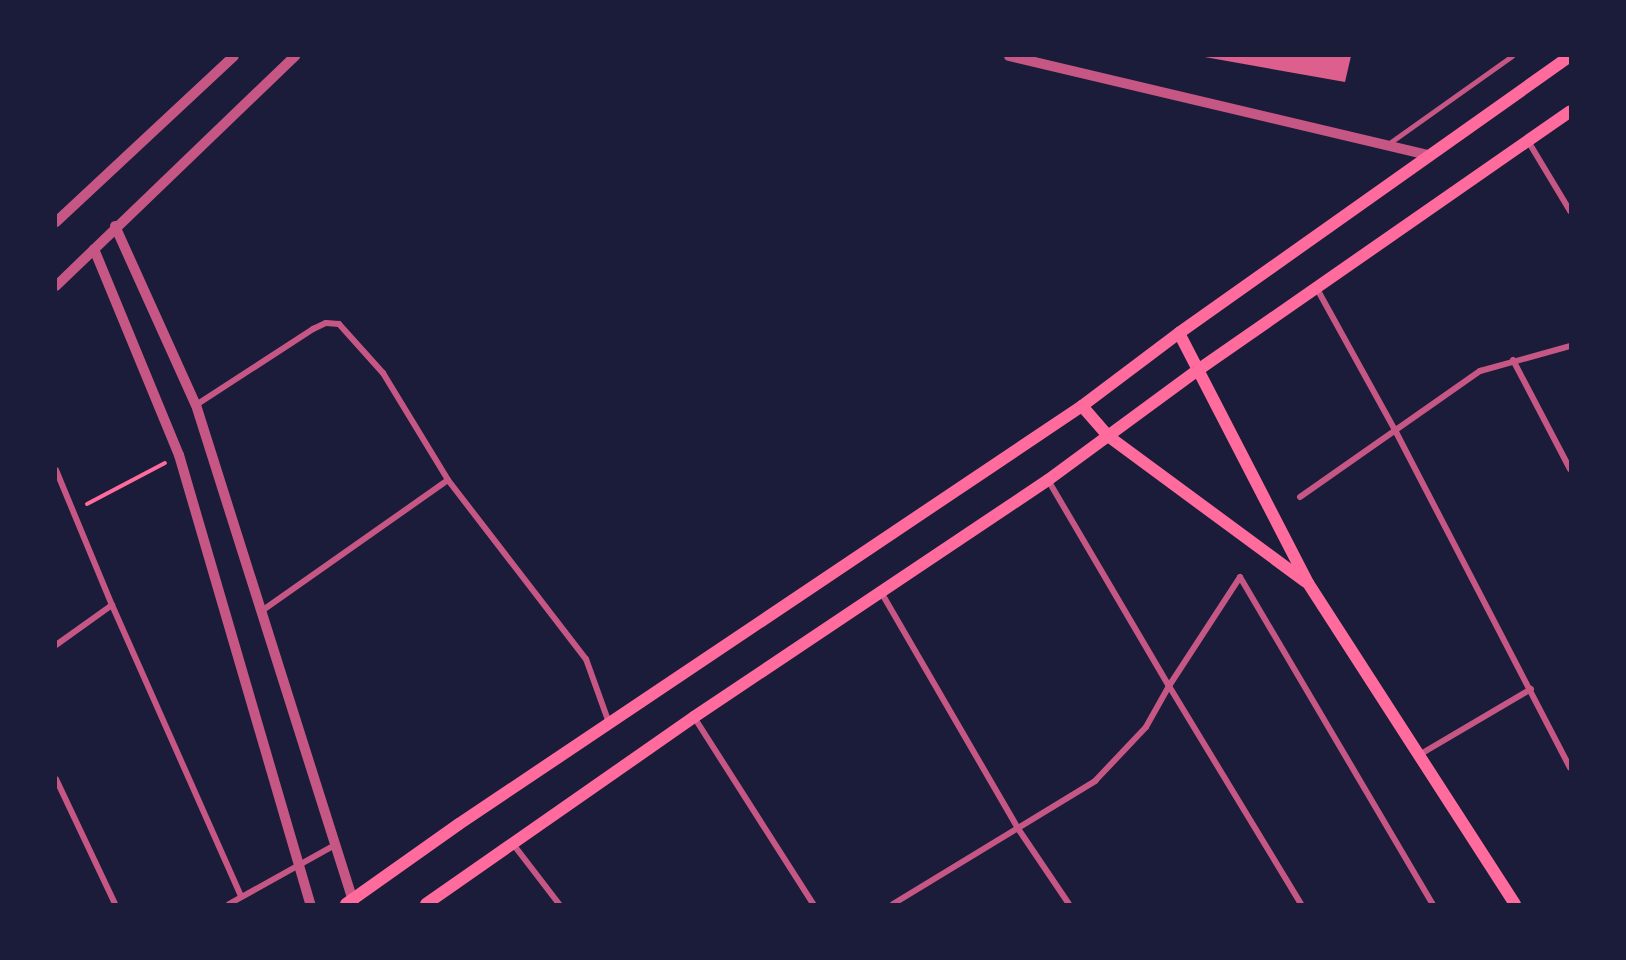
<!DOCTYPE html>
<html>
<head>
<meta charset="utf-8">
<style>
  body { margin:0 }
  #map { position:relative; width:1626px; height:960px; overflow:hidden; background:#1b1b3a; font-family:Commissioner,sans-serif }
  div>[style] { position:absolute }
  .building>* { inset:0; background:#dd5f8e }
  .path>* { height:4px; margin:-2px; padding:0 2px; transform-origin:2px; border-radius:2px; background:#ff6b9d }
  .pedestrian>* { height:5px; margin:-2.5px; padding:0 2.5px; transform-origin:2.5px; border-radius:2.5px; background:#c65784 }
  .minor>* { height:6px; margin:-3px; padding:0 3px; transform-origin:3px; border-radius:3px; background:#c65784 }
  .tertiary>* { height:10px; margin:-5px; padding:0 5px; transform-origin:5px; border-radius:5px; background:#c65784 }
  .secondary>* { height:12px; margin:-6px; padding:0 6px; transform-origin:6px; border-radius:6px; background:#ff6b9d }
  span { translate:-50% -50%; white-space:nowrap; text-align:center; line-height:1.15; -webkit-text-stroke:6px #1b1b3a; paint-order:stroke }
  .frame { position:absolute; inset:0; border:57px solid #1b1b3a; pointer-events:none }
</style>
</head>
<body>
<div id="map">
  <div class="building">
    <div style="clip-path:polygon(1199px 56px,1351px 56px,1345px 82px)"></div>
  </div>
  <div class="path">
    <div style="left:87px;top:504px;width:88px;rotate:-27.7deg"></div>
  </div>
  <div class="pedestrian">
    <div style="left:1388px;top:144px;width:152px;rotate:-35.4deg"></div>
  </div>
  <div class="minor">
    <div style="left:1528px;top:141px;width:82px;rotate:59deg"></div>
    <div style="left:1316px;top:287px;width:166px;rotate:61.1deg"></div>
    <div style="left:1396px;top:432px;width:378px;rotate:62.6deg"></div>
    <div style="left:1513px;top:360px;width:123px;rotate:62.4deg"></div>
    <div style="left:196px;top:405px;width:140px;rotate:-33deg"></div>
    <div style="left:313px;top:329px;width:14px;rotate:-25deg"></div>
    <div style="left:326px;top:323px;width:13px;rotate:4deg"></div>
    <div style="left:339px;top:324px;width:66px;rotate:48.1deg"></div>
    <div style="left:383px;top:373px;width:125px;rotate:58.7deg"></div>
    <div style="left:448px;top:480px;width:226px;rotate:52.4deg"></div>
    <div style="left:586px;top:659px;width:68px;rotate:70.2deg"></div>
    <div style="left:56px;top:470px;width:146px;rotate:67.5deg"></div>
    <div style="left:112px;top:605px;width:318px;rotate:66.1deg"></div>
    <div style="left:1048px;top:480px;width:239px;rotate:59.6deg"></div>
    <div style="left:1169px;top:686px;width:255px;rotate:58.8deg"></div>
    <div style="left:1300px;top:497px;width:220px;rotate:-35deg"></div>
    <div style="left:1480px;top:371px;width:93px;rotate:-15.5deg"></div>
    <div style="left:881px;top:592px;width:275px;rotate:59.9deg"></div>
    <div style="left:1019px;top:830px;width:89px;rotate:56deg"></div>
    <div style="left:263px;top:610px;width:226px;rotate:-35.1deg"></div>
    <div style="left:56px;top:645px;width:69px;rotate:-35.5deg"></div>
    <div style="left:694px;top:717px;width:222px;rotate:57.5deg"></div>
    <div style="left:1419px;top:755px;width:130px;rotate:-30.5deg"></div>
    <div style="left:56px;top:779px;width:138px;rotate:64.7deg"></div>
    <div style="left:513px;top:844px;width:76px;rotate:52.5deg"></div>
    <div style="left:229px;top:904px;width:121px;rotate:-29.1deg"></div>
    <div style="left:893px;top:904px;width:237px;rotate:-31.3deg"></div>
    <div style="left:1095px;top:781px;width:74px;rotate:-46.6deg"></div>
    <div style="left:1146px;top:727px;width:47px;rotate:-60.7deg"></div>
    <div style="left:1169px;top:686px;width:130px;rotate:-56.9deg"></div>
    <div style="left:1240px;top:577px;width:380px;rotate:59.5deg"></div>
  </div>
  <div class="tertiary">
    <div style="left:1009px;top:56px;width:431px;rotate:13.3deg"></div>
    <div style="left:56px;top:222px;width:243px;rotate:-43deg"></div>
    <div style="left:115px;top:226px;width:196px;rotate:65.7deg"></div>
    <div style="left:196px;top:405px;width:523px;rotate:72.43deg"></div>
    <div style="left:94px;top:249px;width:223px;rotate:67.6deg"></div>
    <div style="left:179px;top:455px;width:468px;rotate:73.7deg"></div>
    <div style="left:56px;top:286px;width:332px;rotate:-43.9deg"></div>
  </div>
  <div class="secondary">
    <div style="left:1179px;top:333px;width:281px;rotate:62.7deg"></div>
    <div style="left:1308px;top:583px;width:382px;rotate:57.2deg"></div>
    <div style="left:1082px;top:406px;width:40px;rotate:49deg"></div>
    <div style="left:1108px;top:436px;width:245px;rotate:36.4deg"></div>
    <div style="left:346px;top:904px;width:138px;rotate:-35.3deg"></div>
    <div style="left:459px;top:824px;width:750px;rotate:-33.86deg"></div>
    <div style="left:1082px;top:406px;width:121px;rotate:-37deg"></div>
    <div style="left:1179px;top:333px;width:479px;rotate:-35.3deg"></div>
    <div style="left:426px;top:904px;width:327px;rotate:-34.9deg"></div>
    <div style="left:694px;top:717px;width:426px;rotate:-33.8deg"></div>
    <div style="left:1048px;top:480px;width:186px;rotate:-36.3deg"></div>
    <div style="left:1198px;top:370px;width:453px;rotate:-34.8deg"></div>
  </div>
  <div class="frame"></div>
</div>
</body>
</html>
